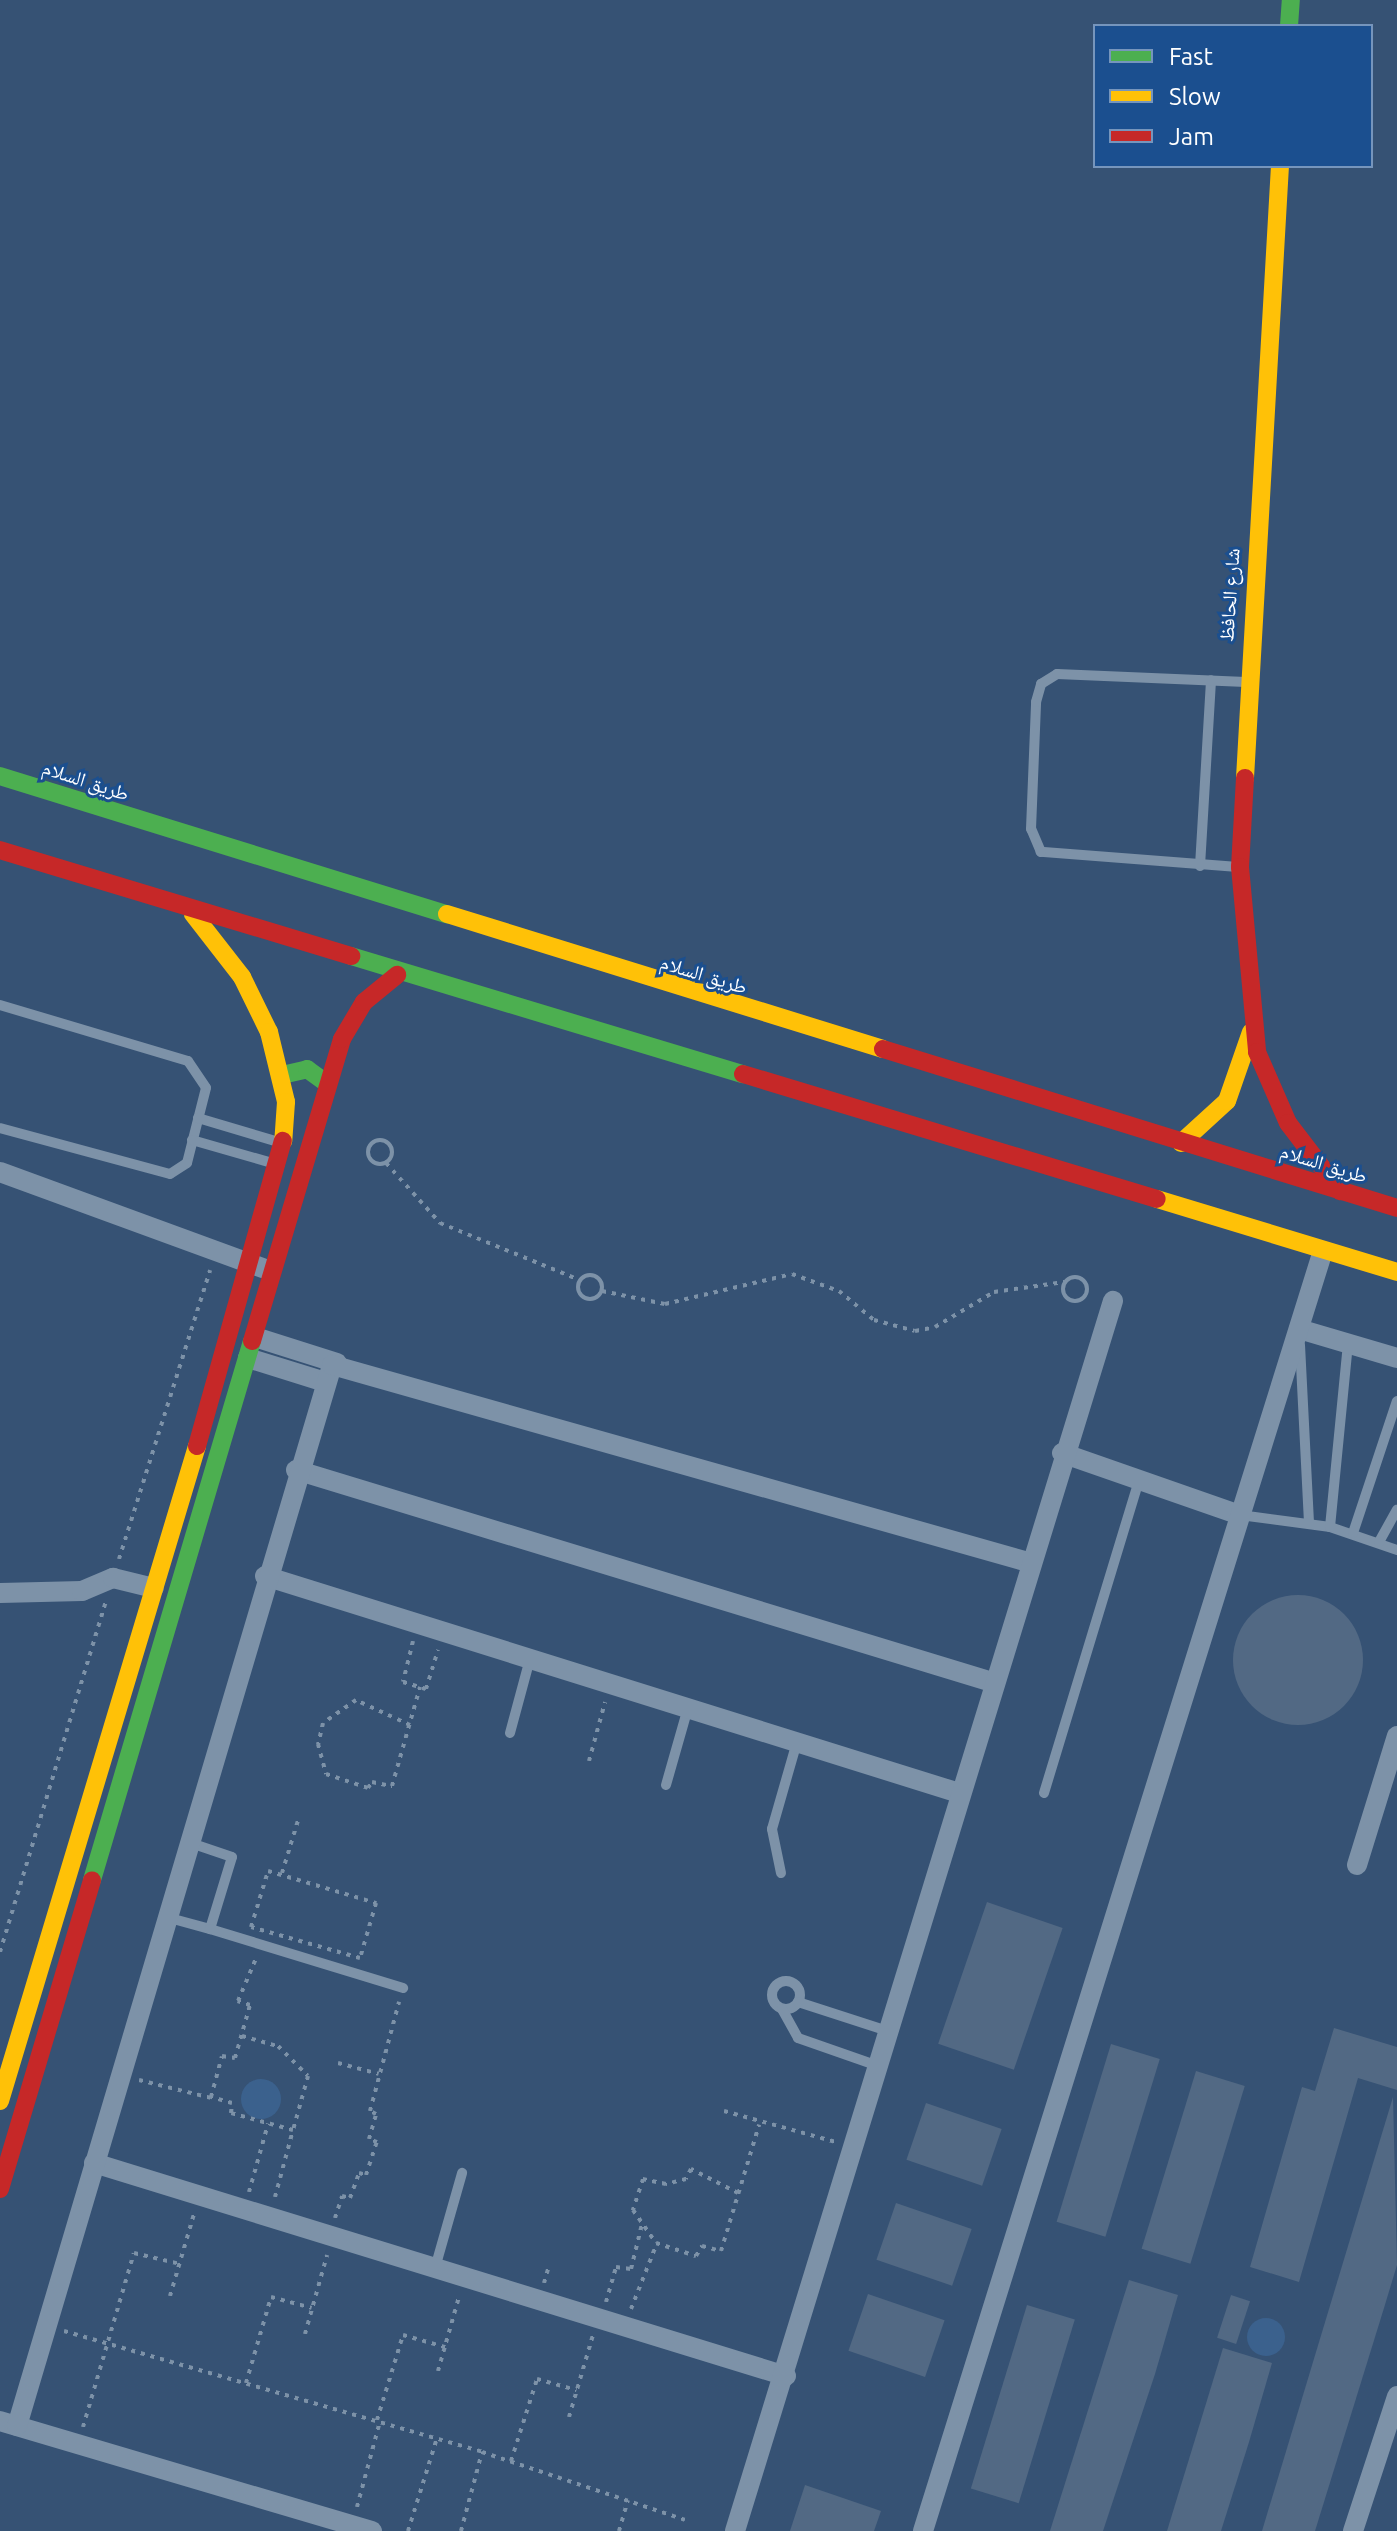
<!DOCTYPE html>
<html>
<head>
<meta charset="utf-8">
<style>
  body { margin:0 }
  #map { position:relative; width:1397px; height:2531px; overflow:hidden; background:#365274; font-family:Ubuntu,"Noto Naskh Arabic",sans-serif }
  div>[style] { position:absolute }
  .water>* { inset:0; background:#3b618d }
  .round { border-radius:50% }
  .building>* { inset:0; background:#526984; transform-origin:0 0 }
  .path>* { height:4px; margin-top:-2px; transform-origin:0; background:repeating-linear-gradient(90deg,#7d92a8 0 4px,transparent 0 10px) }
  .path>.ring { margin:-2px; padding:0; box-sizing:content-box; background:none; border:4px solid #7d92a8; border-radius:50% }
  .lane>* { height:10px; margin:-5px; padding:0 5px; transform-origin:5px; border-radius:5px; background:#7d92a8 }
  .lane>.ring { margin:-5px; padding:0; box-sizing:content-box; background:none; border:10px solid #7d92a8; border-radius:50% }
  .street>* { height:20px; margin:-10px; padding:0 10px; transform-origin:10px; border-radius:10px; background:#7d92a8 }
  .fast>* { height:18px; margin:-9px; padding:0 9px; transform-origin:9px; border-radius:9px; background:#4caf50 }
  .slow>* { height:18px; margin:-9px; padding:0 9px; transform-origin:9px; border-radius:9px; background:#ffc107 }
  .jam>* { height:18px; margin:-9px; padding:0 9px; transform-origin:9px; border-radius:9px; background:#c62828 }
  span { translate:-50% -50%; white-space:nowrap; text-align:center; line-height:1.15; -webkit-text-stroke:6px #1b4f8f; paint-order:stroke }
  .street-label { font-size:20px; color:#fff }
  .legend { position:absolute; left:1093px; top:24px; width:280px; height:144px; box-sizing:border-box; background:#1b4f8f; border:2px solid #7695bc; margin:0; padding:10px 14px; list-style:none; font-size:24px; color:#fff }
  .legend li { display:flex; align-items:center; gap:16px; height:40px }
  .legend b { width:40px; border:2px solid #7695bc }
</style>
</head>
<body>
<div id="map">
  <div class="water">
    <div class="round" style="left:241px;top:2079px;width:40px;height:40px"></div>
    <div class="round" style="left:1247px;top:2318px;width:38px;height:38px"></div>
  </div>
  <div class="building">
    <div class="round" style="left:1233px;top:1595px;width:130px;height:130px"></div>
    <div style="left:987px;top:1902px;width:80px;height:150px;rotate:19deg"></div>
    <div style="clip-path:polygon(1334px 2028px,1397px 2047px,1397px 2090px,1358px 2078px,1299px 2282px,1250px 2267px,1302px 2087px,1315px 2091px)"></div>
    <div style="left:1111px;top:2044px;width:51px;height:186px;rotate:17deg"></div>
    <div style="left:1196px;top:2071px;width:51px;height:186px;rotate:17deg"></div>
    <div style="clip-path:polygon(1393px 2097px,1397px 2265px,1384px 2308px,1315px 2531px,1262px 2531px)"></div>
    <div style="left:926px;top:2103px;width:80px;height:60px;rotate:19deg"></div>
    <div style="left:896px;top:2203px;width:80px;height:60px;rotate:19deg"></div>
    <div style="clip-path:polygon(1129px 2280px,1178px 2295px,1155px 2374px,1103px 2531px,1050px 2531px)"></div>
    <div style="left:868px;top:2294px;width:81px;height:60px;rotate:19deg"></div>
    <div style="left:1231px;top:2295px;width:20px;height:45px;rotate:18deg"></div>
    <div style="left:1027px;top:2305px;width:50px;height:192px;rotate:17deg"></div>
    <div style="clip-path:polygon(1223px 2348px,1272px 2363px,1249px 2442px,1221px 2531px,1167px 2531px)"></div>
    <div style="clip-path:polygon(805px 2485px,881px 2511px,874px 2531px,790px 2531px)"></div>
  </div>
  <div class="path">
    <div class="ring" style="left:368px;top:1140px;width:20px;height:20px"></div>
    <div style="left:386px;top:1163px;width:81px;rotate:48deg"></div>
    <div style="left:440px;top:1223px;width:151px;rotate:22.2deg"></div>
    <div class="ring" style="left:578px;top:1275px;width:20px;height:20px"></div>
    <div class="ring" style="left:1063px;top:1277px;width:20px;height:20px"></div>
    <div style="left:602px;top:1291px;width:64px;rotate:11.7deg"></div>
    <div style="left:665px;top:1304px;width:130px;rotate:-13.3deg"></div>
    <div style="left:792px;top:1274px;width:50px;rotate:19.9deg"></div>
    <div style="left:839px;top:1291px;width:45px;rotate:39.6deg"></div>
    <div style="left:874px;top:1320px;width:42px;rotate:15deg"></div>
    <div style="left:915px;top:1331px;width:20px;rotate:-11deg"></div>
    <div style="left:935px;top:1327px;width:69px;rotate:-30.7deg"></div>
    <div style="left:994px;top:1292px;width:71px;rotate:-8.1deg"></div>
    <div style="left:119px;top:1559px;width:303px;rotate:-72.5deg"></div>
    <div style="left:413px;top:1641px;width:42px;rotate:103.7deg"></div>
    <div style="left:403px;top:1682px;width:24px;rotate:17deg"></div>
    <div style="left:426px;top:1689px;width:41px;rotate:-72.9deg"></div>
    <div style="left:410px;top:1725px;width:60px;rotate:-155.2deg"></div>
    <div style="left:356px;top:1700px;width:40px;rotate:145.1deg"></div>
    <div style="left:323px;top:1723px;width:22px;rotate:103deg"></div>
    <div style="left:318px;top:1744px;width:31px;rotate:75deg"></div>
    <div style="left:326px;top:1774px;width:44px;rotate:18.4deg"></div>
    <div style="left:368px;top:1788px;width:7px;rotate:-56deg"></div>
    <div style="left:372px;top:1782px;width:19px;rotate:12deg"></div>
    <div style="left:391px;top:1786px;width:1px"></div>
    <div style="left:392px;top:1786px;width:103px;rotate:-74.2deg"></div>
    <div style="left:589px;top:1761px;width:61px;rotate:-74.8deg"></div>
    <div style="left:268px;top:1871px;width:113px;rotate:16.5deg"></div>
    <div style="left:376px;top:1903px;width:57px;rotate:106.2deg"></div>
    <div style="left:360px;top:1958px;width:113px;rotate:-164.1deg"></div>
    <div style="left:251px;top:1927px;width:59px;rotate:-73.1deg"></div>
    <div style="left:282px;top:1873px;width:59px;rotate:-73.1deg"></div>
    <div style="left:0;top:1952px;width:366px;rotate:-73.2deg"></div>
    <div style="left:242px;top:2036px;width:37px;rotate:16deg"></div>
    <div style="left:278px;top:2046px;width:42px;rotate:45deg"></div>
    <div style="left:308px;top:2076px;width:56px;rotate:105.5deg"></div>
    <div style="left:293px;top:2130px;width:64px;rotate:-164.7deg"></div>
    <div style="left:231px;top:2113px;width:10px;rotate:-84deg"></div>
    <div style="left:232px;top:2103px;width:22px;rotate:-164deg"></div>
    <div style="left:211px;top:2097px;width:42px;rotate:-75deg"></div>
    <div style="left:222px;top:2056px;width:13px;rotate:9deg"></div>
    <div style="left:235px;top:2058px;width:55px;rotate:-74.2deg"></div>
    <div style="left:250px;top:2005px;width:13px;rotate:-162deg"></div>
    <div style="left:238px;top:2001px;width:49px;rotate:-67.1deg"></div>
    <div style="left:338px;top:2063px;width:42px;rotate:15deg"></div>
    <div style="left:139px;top:2080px;width:74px;rotate:14deg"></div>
    <div style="left:724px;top:2111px;width:116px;rotate:15.5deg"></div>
    <div style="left:249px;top:2192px;width:71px;rotate:-74.4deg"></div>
    <div style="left:738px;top:2193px;width:53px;rotate:-152.9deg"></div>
    <div style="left:691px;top:2169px;width:11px;rotate:117deg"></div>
    <div style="left:686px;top:2179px;width:21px;rotate:166deg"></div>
    <div style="left:666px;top:2184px;width:24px;rotate:-168deg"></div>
    <div style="left:643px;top:2179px;width:33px;rotate:108deg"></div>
    <div style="left:633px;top:2210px;width:40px;rotate:55.1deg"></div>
    <div style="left:656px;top:2243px;width:42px;rotate:18deg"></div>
    <div style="left:696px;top:2256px;width:12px;rotate:-59deg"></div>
    <div style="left:702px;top:2246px;width:20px;rotate:15deg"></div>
    <div style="left:721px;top:2251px;width:132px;rotate:-73.2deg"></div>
    <div style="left:275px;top:2197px;width:69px;rotate:-75deg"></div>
    <div style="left:335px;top:2218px;width:23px;rotate:-72deg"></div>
    <div style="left:342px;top:2196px;width:8px;rotate:14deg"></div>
    <div style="left:350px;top:2198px;width:27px;rotate:-70deg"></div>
    <div style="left:359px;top:2173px;width:7px;rotate:16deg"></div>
    <div style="left:366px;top:2175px;width:35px;rotate:-72deg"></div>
    <div style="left:377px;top:2142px;width:9px;rotate:-159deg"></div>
    <div style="left:369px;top:2139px;width:26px;rotate:-74deg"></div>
    <div style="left:376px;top:2114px;width:7px;rotate:-153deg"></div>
    <div style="left:370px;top:2111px;width:113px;rotate:-75.1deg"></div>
    <div style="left:544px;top:2283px;width:18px;rotate:-74deg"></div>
    <div style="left:170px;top:2296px;width:85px;rotate:-73.7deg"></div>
    <div style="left:606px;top:2302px;width:36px;rotate:-74deg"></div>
    <div style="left:616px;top:2267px;width:15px;rotate:8deg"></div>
    <div style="left:631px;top:2269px;width:46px;rotate:-76.3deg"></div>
    <div style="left:631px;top:2309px;width:71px;rotate:-68.5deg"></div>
    <div style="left:64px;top:2331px;width:435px;rotate:16.1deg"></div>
    <div style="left:482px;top:2452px;width:214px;rotate:18.5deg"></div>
    <div style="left:305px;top:2334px;width:82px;rotate:-74.4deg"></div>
    <div style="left:438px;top:2371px;width:77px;rotate:-74.2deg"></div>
    <div style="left:246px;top:2383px;width:90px;rotate:-73.8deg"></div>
    <div style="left:271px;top:2297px;width:42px;rotate:15deg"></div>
    <div style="left:569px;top:2417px;width:85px;rotate:-73.7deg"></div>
    <div style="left:377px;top:2420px;width:89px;rotate:-73deg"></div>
    <div style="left:403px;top:2335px;width:44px;rotate:15.9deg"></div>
    <div style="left:83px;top:2427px;width:181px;rotate:-73.7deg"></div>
    <div style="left:134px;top:2253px;width:47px;rotate:13.4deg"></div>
    <div style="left:511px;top:2461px;width:86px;rotate:-72.4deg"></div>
    <div style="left:537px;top:2379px;width:41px;rotate:15.8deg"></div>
    <div style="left:357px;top:2507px;width:89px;rotate:-75deg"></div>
    <div style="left:408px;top:2531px;width:97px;rotate:-72.7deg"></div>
    <div style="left:461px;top:2531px;width:82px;rotate:-75.1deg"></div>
    <div style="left:619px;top:2531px;width:32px;rotate:-74deg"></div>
  </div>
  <div class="lane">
    <div style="left:1200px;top:866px;width:186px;rotate:-86.6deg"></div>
    <div style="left:1238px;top:867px;width:198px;rotate:-175.6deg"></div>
    <div style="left:1041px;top:852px;width:25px;rotate:-113deg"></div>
    <div style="left:1031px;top:829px;width:127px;rotate:-87.7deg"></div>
    <div style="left:1036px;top:702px;width:19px;rotate:-74deg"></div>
    <div style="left:1041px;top:684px;width:19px;rotate:-32deg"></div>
    <div style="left:1057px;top:674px;width:189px;rotate:2.4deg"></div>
    <div style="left:0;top:1005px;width:196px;rotate:16.6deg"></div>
    <div style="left:188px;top:1061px;width:32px;rotate:56deg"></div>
    <div style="left:206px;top:1088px;width:77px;rotate:104.2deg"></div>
    <div style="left:187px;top:1163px;width:20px;rotate:147deg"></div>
    <div style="left:170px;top:1174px;width:176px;rotate:-164.9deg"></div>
    <div style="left:198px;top:1118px;width:88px;rotate:16.6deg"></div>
    <div style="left:192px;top:1140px;width:91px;rotate:16deg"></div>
    <div style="left:1300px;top:1345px;width:178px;rotate:87.1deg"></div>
    <div style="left:1240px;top:1515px;width:91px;rotate:7.6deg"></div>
    <div style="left:1330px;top:1527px;width:71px;rotate:18.9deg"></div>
    <div style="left:1330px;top:1527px;width:185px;rotate:-84.4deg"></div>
    <div style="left:1353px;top:1533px;width:139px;rotate:-71.6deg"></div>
    <div style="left:1379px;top:1542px;width:37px;rotate:-61deg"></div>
    <div style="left:510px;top:1733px;width:77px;rotate:-74.9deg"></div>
    <div style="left:666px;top:1785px;width:80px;rotate:-74.1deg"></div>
    <div style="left:1044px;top:1793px;width:326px;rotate:-73.1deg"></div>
    <div style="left:781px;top:1873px;width:45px;rotate:-101.6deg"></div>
    <div style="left:772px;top:1829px;width:91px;rotate:-74deg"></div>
    <div style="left:166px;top:1917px;width:46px;rotate:15.3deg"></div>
    <div style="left:210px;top:1929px;width:75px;rotate:-73deg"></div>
    <div style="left:232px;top:1857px;width:46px;rotate:-161.2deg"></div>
    <div style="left:210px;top:1929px;width:202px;rotate:17deg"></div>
    <div class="ring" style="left:772px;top:1981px;width:18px;height:18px"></div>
    <div style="left:798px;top:2002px;width:95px;rotate:17.9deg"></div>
    <div style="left:782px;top:2009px;width:33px;rotate:61deg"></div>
    <div style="left:798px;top:2038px;width:85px;rotate:19.3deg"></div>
    <div style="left:435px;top:2268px;width:99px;rotate:-74.1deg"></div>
  </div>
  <div class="street">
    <div style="left:0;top:1172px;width:280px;rotate:20.1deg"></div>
    <div style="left:1299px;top:1329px;width:102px;rotate:16.5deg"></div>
    <div style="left:255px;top:1337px;width:86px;rotate:17.6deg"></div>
    <div style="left:248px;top:1358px;width:77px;rotate:17.3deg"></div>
    <div style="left:1062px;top:1453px;width:188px;rotate:19.2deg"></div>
    <div style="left:296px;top:1470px;width:728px;rotate:16.94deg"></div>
    <div style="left:265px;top:1576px;width:727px;rotate:17.36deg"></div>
    <div style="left:0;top:1593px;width:82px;rotate:-1.4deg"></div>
    <div style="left:82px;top:1591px;width:34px;rotate:-23deg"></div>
    <div style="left:113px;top:1578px;width:42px;rotate:13.7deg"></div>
    <div style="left:1357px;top:1865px;width:135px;rotate:-72.8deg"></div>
    <div style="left:94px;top:2163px;width:724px;rotate:17.11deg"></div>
    <div style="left:0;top:2421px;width:388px;rotate:16.5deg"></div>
    <div style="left:17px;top:2426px;width:1107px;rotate:-73.46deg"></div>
    <div style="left:332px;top:1365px;width:723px;rotate:15.8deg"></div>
    <div style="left:735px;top:2531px;width:1287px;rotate:-72.92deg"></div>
    <div style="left:923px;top:2531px;width:1341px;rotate:-72.65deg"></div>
    <div style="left:1353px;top:2531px;width:142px;rotate:-71.9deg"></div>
  </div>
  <div class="fast">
    <div style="left:1289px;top:26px;width:26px;rotate:-86deg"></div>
    <div style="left:0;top:776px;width:468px;rotate:17.2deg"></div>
    <div style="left:351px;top:956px;width:409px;rotate:16.8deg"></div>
    <div style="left:282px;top:1075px;width:26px;rotate:-13deg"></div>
    <div style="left:307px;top:1069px;width:26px;rotate:36deg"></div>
    <div style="left:92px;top:1880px;width:562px;rotate:-73.47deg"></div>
  </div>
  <div class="slow">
    <div style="left:1245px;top:778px;width:613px;rotate:-86.73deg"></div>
    <div style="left:193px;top:914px;width:80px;rotate:52.1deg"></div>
    <div style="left:242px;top:977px;width:61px;rotate:63.9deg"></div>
    <div style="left:269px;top:1032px;width:72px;rotate:76.3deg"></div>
    <div style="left:286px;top:1102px;width:39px;rotate:94deg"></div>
    <div style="left:447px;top:914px;width:456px;rotate:17.2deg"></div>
    <div style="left:1181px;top:1143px;width:62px;rotate:-42.4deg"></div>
    <div style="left:1227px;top:1101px;width:73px;rotate:-70.8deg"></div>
    <div style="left:1157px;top:1199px;width:251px;rotate:16.9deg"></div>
    <div style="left:0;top:2101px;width:684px;rotate:-73.26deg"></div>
  </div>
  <div class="jam">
    <div style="left:1245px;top:778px;width:89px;rotate:93.2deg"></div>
    <div style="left:1240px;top:867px;width:186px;rotate:84.7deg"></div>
    <div style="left:1257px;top:1052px;width:77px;rotate:66.4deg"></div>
    <div style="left:1288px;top:1123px;width:86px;rotate:52.6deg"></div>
    <div style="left:0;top:850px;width:367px;rotate:16.8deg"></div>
    <div style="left:883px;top:1049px;width:538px;rotate:17.19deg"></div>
    <div style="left:743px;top:1074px;width:432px;rotate:16.8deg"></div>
    <div style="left:252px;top:1341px;width:315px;rotate:-73.4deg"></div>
    <div style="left:342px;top:1039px;width:43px;rotate:-59.3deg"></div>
    <div style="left:364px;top:1002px;width:43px;rotate:-39.3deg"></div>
    <div style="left:197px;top:1446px;width:317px;rotate:-74.3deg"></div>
    <div style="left:0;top:2189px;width:322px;rotate:-73.4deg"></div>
  </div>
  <div class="street-label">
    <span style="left:1229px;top:595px;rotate:-86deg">شارع الحافظ</span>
    <span style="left:86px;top:780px;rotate:18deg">طريق السلام</span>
    <span style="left:704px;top:974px;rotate:17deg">طريق السلام</span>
    <span style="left:1324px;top:1163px;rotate:17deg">طريق السلام</span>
  </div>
  <ul class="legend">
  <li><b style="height:10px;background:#4caf50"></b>Fast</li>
  <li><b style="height:10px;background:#ffc107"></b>Slow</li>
  <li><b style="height:10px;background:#c62828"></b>Jam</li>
  </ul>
</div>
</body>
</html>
